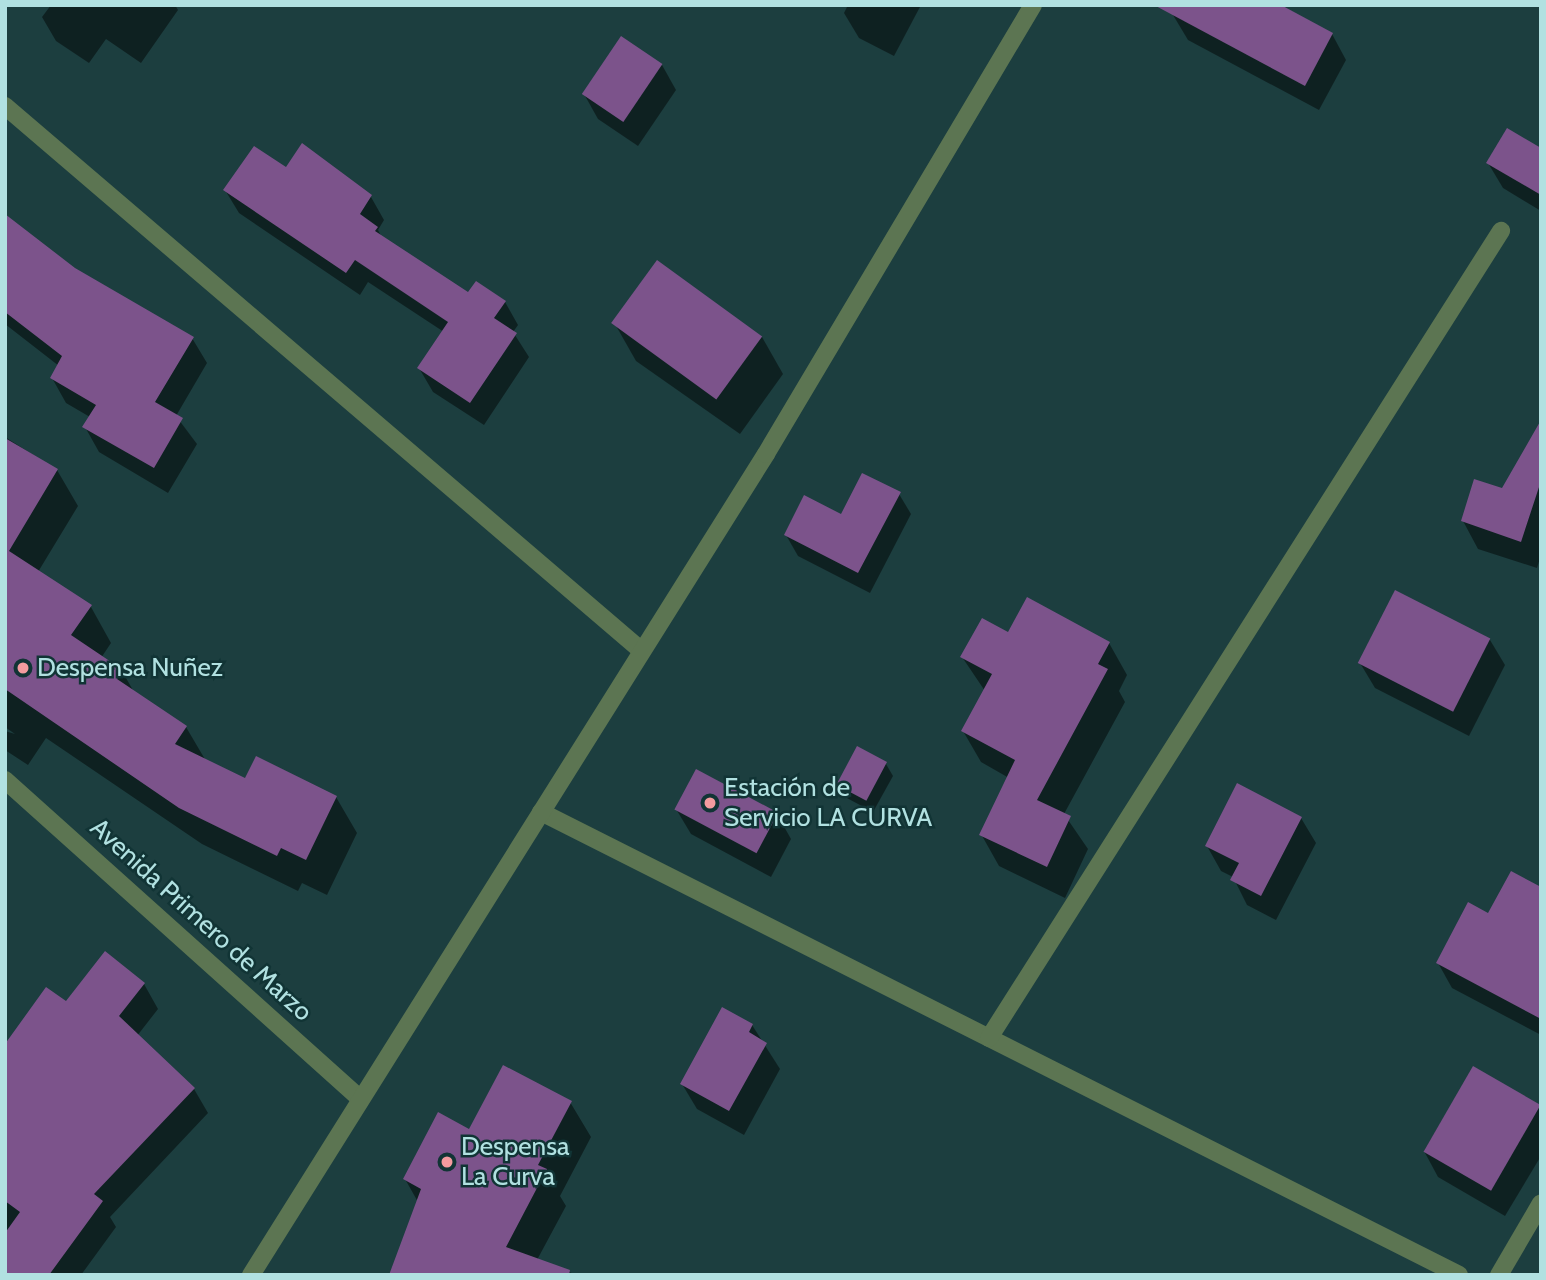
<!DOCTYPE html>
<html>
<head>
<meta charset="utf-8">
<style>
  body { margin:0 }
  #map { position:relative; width:1546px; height:1280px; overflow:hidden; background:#1c3e3f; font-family:Cabin,sans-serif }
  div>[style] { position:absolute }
  .shadow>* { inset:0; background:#0007 }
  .building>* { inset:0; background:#7c538b; transform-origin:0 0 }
  .minor>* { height:18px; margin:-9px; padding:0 9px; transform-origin:9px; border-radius:9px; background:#5c7552 }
  .dots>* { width:19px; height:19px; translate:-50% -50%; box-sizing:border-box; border:4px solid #113435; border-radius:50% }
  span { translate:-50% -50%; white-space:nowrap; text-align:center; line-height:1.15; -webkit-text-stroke:5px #113435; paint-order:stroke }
  .poi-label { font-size:26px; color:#b1e1e1 }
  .left { translate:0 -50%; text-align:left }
  .street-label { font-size:26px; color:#b1e1e1 }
  .frame { position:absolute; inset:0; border:7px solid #b1e1e1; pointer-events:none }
</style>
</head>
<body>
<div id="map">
  <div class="shadow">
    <div style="clip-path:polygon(51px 5px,175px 5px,178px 10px,141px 63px,106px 39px,89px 63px,56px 41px,42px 17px)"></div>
    <div style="clip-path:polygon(848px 5px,921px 5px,894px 56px,859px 38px,844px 13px)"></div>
    <div style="clip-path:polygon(1173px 15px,1332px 34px,1346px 60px,1319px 110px,1188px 40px)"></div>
    <div style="clip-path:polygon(662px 65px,676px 90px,638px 146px,598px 119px,584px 94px)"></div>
    <div style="clip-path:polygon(303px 145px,371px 197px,384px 220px,378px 230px,382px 238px,469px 295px,505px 302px,518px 325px,513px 332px,529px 357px,484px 425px,433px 392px,419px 368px,444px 332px,368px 282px,360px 295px,239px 213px,225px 190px,286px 169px)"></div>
    <div style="clip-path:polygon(1541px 150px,1541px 211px,1503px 188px,1488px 163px)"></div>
    <div style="clip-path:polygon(5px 240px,74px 269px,192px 338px,207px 363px,176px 416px,197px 444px,168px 493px,99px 452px,85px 427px,90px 417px,66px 403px,52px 378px,59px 366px,5px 324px)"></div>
    <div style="clip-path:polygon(615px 324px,762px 337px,783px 374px,740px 434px,636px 361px)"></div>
    <div style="clip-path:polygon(1541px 423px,1541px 555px,1537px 568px,1478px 549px,1463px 521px,1502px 491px)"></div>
    <div style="clip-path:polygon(5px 437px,57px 470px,78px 506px,38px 572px,91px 607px,111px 643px,101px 658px,122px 671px,134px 692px,186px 727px,206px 761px,246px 781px,336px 797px,357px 833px,327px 895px,302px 883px,298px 891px,202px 844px,46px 738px,28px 765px,5px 750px,5px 731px,15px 734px,5px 727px)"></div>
    <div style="clip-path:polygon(899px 494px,911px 514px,870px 593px,798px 556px,786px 535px)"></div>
    <div style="clip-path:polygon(1009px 635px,1109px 643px,1127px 675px,1119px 691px,1125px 702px,1064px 814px,1088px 849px,1065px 898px,999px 866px,981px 834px,1009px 778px,981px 762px,963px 731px,985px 691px,962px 657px)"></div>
    <div style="clip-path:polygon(1490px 640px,1505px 665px,1469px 736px,1375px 688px,1360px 663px)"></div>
    <div style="clip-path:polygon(886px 764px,893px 776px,873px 812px,845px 797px,838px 785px)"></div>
    <div style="clip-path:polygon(676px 809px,777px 814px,791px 839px,771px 877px,691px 834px)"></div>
    <div style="clip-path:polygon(1301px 818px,1316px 843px,1276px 920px,1247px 905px,1233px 877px,1221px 871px,1207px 846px)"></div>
    <div style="clip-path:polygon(1541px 889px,1541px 1035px,1452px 988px,1438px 963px,1489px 915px)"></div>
    <div style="clip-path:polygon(144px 984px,158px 1009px,137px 1036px,194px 1089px,208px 1113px,110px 1217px,116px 1227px,81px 1275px,5px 1275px,5px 1047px,66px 1003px)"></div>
    <div style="clip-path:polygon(752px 1025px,780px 1069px,744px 1135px,697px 1109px,682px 1084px)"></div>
    <div style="clip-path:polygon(1473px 1068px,1541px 1108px,1541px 1156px,1505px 1216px,1438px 1177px,1424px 1151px)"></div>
    <div style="clip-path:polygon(570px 1102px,591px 1137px,560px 1196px,566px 1206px,537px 1260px,577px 1275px,391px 1275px,418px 1202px,405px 1179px,470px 1131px)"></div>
  </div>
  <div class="building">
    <div style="clip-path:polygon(1154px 5px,1281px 5px,1333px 33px,1305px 86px)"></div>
    <div style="left:621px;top:36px;width:50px;height:70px;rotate:34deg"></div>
    <div style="clip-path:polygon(1507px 128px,1541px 148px,1541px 195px,1486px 163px)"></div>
    <div style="clip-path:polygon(302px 143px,372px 195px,360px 214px,378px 227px,375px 231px,468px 292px,476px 281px,506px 301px,494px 318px,517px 333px,470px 403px,417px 368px,448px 322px,355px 260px,346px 273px,223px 190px,254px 146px,286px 167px)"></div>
    <div style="clip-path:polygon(5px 214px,75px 268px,194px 337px,155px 402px,183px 418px,154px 468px,82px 427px,96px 405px,50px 378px,62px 356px,5px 312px)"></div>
    <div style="left:657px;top:260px;width:130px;height:78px;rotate:36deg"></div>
    <div style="clip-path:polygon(1541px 420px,1541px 481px,1521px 542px,1461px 521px,1474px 479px,1502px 488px)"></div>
    <div style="clip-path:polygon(5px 438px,58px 469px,9px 551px,92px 605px,71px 635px,123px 670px,117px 679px,187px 726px,175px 744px,245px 778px,256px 756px,337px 796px,306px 860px,281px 848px,277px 856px,179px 808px,5px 689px)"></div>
    <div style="clip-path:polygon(862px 473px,901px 492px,858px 573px,784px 535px,804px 495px,841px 514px)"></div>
    <div style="left:1395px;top:590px;width:107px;height:82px;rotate:27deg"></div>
    <div style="clip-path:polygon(1027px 597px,1110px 642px,1098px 664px,1108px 669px,1037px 800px,1071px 816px,1047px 867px,979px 835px,1015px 760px,961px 731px,992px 674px,960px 657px,982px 618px,1008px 632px)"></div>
    <div style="left:857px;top:746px;width:34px;height:44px;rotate:28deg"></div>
    <div style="left:696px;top:769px;width:93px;height:46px;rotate:28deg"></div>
    <div style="clip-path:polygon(1237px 783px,1302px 817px,1261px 896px,1230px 880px,1239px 863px,1205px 846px)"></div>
    <div style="clip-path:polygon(1511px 871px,1541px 887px,1541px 1019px,1436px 963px,1468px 902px,1488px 913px)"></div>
    <div style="clip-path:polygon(105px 951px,145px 983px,119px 1016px,195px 1088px,94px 1194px,103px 1201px,49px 1275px,5px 1275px,5px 1233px,20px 1212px,5px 1201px,5px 1044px,46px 987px,66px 1001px)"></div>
    <div style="clip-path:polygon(722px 1007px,753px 1024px,749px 1032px,767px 1043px,729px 1111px,680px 1084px)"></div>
    <div style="clip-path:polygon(503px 1065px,572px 1101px,538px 1165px,547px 1169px,506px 1247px,570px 1270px,569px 1275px,389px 1275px,421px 1189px,403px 1179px,438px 1112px,469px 1129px)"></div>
    <div style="left:1473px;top:1066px;width:78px;height:99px;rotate:30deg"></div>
  </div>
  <div class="minor">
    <div style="left:5px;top:106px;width:838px;rotate:40.55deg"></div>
    <div style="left:5px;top:780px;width:478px;rotate:41.9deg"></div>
    <div style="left:541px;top:812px;width:1028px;rotate:26.76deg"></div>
    <div style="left:989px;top:1038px;width:956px;rotate:-57.61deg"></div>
    <div style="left:251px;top:1275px;width:969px;rotate:-57.9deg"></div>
    <div style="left:766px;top:454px;width:522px;rotate:-59.26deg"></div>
    <div style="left:1499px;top:1275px;width:83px;rotate:-59.7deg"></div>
  </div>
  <div class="dots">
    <div style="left:23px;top:668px;background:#f49b9f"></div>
    <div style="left:710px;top:803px;background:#f49b9f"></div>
    <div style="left:447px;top:1162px;background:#f49b9f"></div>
  </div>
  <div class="poi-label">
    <span class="left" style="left:37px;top:668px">Despensa Nuñez</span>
    <span class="left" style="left:724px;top:803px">Estación de<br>Servicio LA CURVA</span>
    <span class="left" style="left:461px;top:1162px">Despensa<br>La Curva</span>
  </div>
  <div class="street-label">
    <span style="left:201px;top:920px;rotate:42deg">Avenida Primero de Marzo</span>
  </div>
  <div class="frame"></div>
</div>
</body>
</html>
